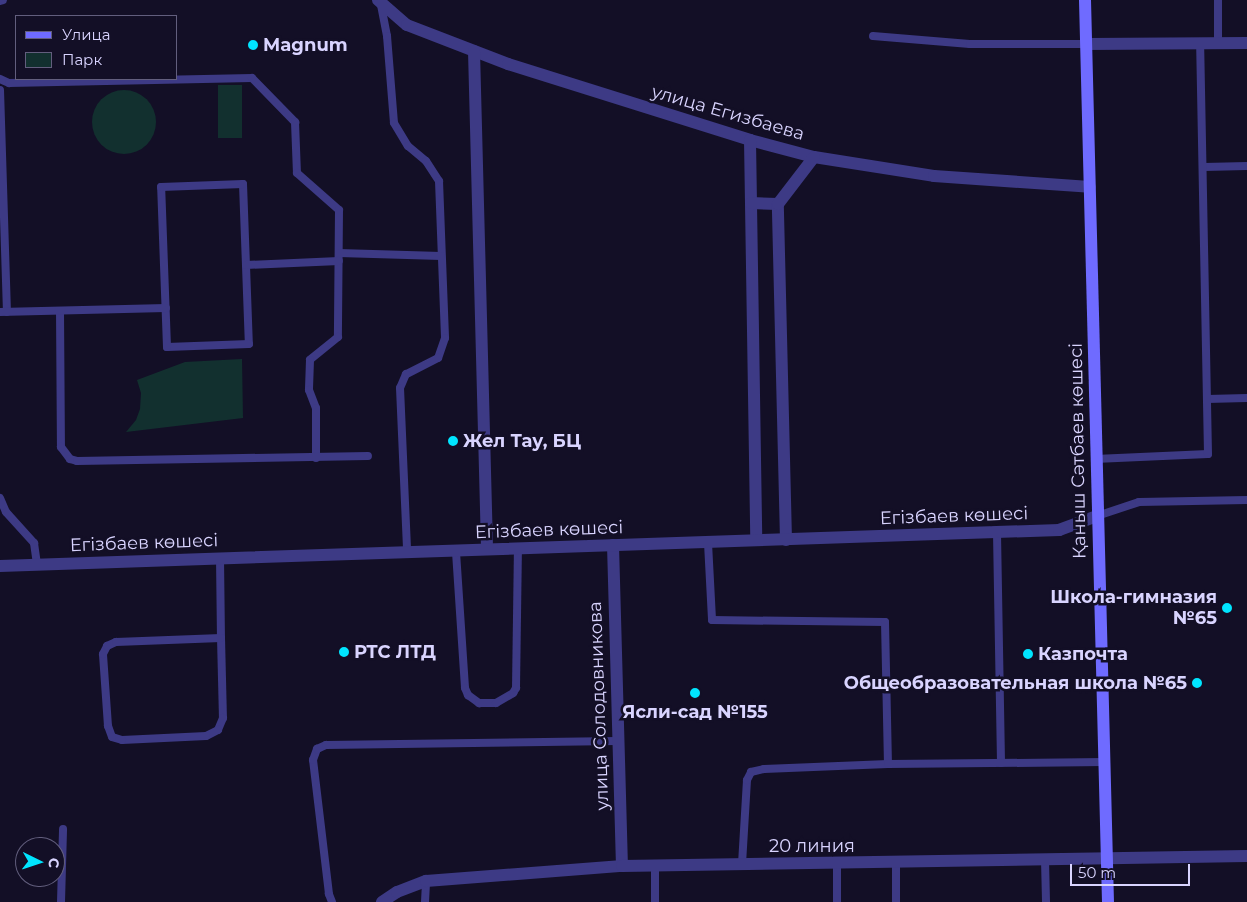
<!DOCTYPE html>
<html>
<head>
<meta charset="utf-8">
<style>
  body { margin:0 }
  #map { position:relative; width:1247px; height:902px; overflow:hidden; background:#130f26; font-family:Montserrat,sans-serif }
  div>[style] { position:absolute }
  .green>* { inset:0; background:#12302f; transform-origin:0 0 }
  .round { border-radius:50% }
  .lane>* { height:8px; margin:-4px; padding:0 4px; transform-origin:4px; border-radius:4px; background:#3d3a85 }
  .street>* { height:12px; margin:-6px; padding:0 6px; transform-origin:6px; border-radius:6px; background:#3d3a85 }
  .secondary>* { height:12px; margin:-6px; padding:0 6px; transform-origin:6px; border-radius:6px; background:#6f6bff }
  .dots>* { width:14px; height:14px; translate:-50% -50%; box-sizing:border-box; border:2px solid #130f26; border-radius:50% }
  span { translate:-50% -50%; white-space:nowrap; text-align:center; line-height:1.15; -webkit-text-stroke:5px #130f26; paint-order:stroke }
  .poi-label { font-size:18px; color:#d9d4ff; font-weight:700 }
  .left { translate:0 -50%; text-align:left }
  .right { translate:-100% -50%; text-align:right }
  .street-label { font-size:18px; color:#d9d4ff }
  .legend { position:absolute; left:15px; top:15px; width:162px; height:65px; box-sizing:border-box; background:#130f26; border:1px solid #625e7d; margin:0; padding:6px 9px; list-style:none; font-size:15px; color:#d9d4ff }
  .legend li { display:flex; align-items:center; gap:10px; height:25px }
  .legend b { width:25px; border:1px solid #625e7d }
  .north { position:absolute; left:15px; top:837px; width:50px; height:50px; box-sizing:border-box; background:#130f26; border:1px solid #625e7d; border-radius:50%; rotate:94deg; font-size:14px; font-weight:700; line-height:20px; text-align:center; color:#d9d4ff }
  .north::after { content:''; display:block; margin:auto; width:18px; height:22px; background:#00e5ff; clip-path:polygon(50% 0,100% 100%,50% 72%,0 100%) }
  .scale { position:absolute; left:1070px; top:864px; width:120px; height:22px; box-sizing:border-box; border:2px solid #d9d4ff; border-top:0; padding-left:6px; font-size:15px; line-height:18px; white-space:nowrap; color:#d9d4ff; -webkit-text-stroke:4px #130f26; paint-order:stroke }
</style>
</head>
<body>
<div id="map">
  <div class="green">
    <div style="left:218px;top:85px;width:24px;height:53px"></div>
    <div class="round" style="left:92px;top:90px;width:64px;height:64px"></div>
    <div style="clip-path:polygon(242px 359px,243px 418px,126px 432px,136px 420px,140px 409px,141px 393px,137px 380px,185px 362px)"></div>
  </div>
  <div class="lane">
    <div style="left:0;top:1px;width:3px;rotate:-18deg"></div>
    <div style="left:381px;top:5px;width:32px;rotate:79deg"></div>
    <div style="left:387px;top:36px;width:87px;rotate:85.4deg"></div>
    <div style="left:394px;top:123px;width:27px;rotate:59deg"></div>
    <div style="left:408px;top:146px;width:23px;rotate:40deg"></div>
    <div style="left:426px;top:161px;width:24px;rotate:57deg"></div>
    <div style="left:439px;top:181px;width:157px;rotate:87.8deg"></div>
    <div style="left:445px;top:338px;width:21px;rotate:109deg"></div>
    <div style="left:438px;top:358px;width:36px;rotate:153deg"></div>
    <div style="left:406px;top:374px;width:15px;rotate:113deg"></div>
    <div style="left:400px;top:388px;width:163px;rotate:87.5deg"></div>
    <div style="left:873px;top:36px;width:97px;rotate:4.7deg"></div>
    <div style="left:970px;top:44px;width:116px"></div>
    <div style="left:1218px;top:44px;width:44px;rotate:-90deg"></div>
    <div style="left:0;top:79px;width:10px;rotate:24deg"></div>
    <div style="left:9px;top:83px;width:243px;rotate:-1.2deg"></div>
    <div style="left:252px;top:78px;width:62px;rotate:45.7deg"></div>
    <div style="left:295px;top:122px;width:51px;rotate:87.8deg"></div>
    <div style="left:297px;top:173px;width:56px;rotate:41.4deg"></div>
    <div style="left:339px;top:210px;width:127px;rotate:90.5deg"></div>
    <div style="left:338px;top:337px;width:36px;rotate:141deg"></div>
    <div style="left:310px;top:360px;width:30px;rotate:92deg"></div>
    <div style="left:309px;top:390px;width:19px;rotate:69deg"></div>
    <div style="left:316px;top:408px;width:50px;rotate:90deg"></div>
    <div style="left:0;top:90px;width:222px;rotate:88.2deg"></div>
    <div style="left:1204px;top:167px;width:43px;rotate:-1.3deg"></div>
    <div style="left:243px;top:184px;width:160px;rotate:87.9deg"></div>
    <div style="left:249px;top:344px;width:82px;rotate:177.9deg"></div>
    <div style="left:167px;top:347px;width:160px;rotate:-92.1deg"></div>
    <div style="left:161px;top:187px;width:82px;rotate:-2.1deg"></div>
    <div style="left:339px;top:253px;width:102px;rotate:1.7deg"></div>
    <div style="left:246px;top:265px;width:93px;rotate:-2.5deg"></div>
    <div style="left:60px;top:311px;width:136px;rotate:89.6deg"></div>
    <div style="left:61px;top:447px;width:15px;rotate:53deg"></div>
    <div style="left:70px;top:459px;width:7px;rotate:16deg"></div>
    <div style="left:77px;top:461px;width:291px;rotate:-1deg"></div>
    <div style="left:0;top:312px;width:166px;rotate:-1.4deg"></div>
    <div style="left:1207px;top:399px;width:40px;rotate:-1.4deg"></div>
    <div style="left:1095px;top:459px;width:113px;rotate:-2.5deg"></div>
    <div style="left:1208px;top:454px;width:411px;rotate:-91.1deg"></div>
    <div style="left:0;top:498px;width:15px;rotate:67deg"></div>
    <div style="left:6px;top:512px;width:42px;rotate:47.9deg"></div>
    <div style="left:34px;top:543px;width:22px;rotate:82deg"></div>
    <div style="left:1097px;top:516px;width:44px;rotate:-18.4deg"></div>
    <div style="left:1139px;top:502px;width:108px;rotate:-1.1deg"></div>
    <div style="left:997px;top:533px;width:230px;rotate:89deg"></div>
    <div style="left:708px;top:543px;width:77px;rotate:87deg"></div>
    <div style="left:712px;top:620px;width:173px;rotate:0.7deg"></div>
    <div style="left:885px;top:622px;width:142px;rotate:88.8deg"></div>
    <div style="left:456px;top:552px;width:136px;rotate:86.2deg"></div>
    <div style="left:465px;top:688px;width:8px;rotate:67deg"></div>
    <div style="left:468px;top:695px;width:14px;rotate:36deg"></div>
    <div style="left:479px;top:703px;width:17px"></div>
    <div style="left:496px;top:703px;width:20px;rotate:-30deg"></div>
    <div style="left:513px;top:693px;width:6px;rotate:-59deg"></div>
    <div style="left:516px;top:688px;width:139px;rotate:-89.2deg"></div>
    <div style="left:220px;top:558px;width:80px;rotate:89.3deg"></div>
    <div style="left:221px;top:638px;width:80px;rotate:88.6deg"></div>
    <div style="left:223px;top:718px;width:13px;rotate:113deg"></div>
    <div style="left:218px;top:730px;width:13px;rotate:153deg"></div>
    <div style="left:206px;top:736px;width:84px;rotate:177.3deg"></div>
    <div style="left:122px;top:740px;width:10px;rotate:-163deg"></div>
    <div style="left:112px;top:737px;width:12px;rotate:-110deg"></div>
    <div style="left:108px;top:726px;width:72px;rotate:-94deg"></div>
    <div style="left:103px;top:654px;width:9px;rotate:-63deg"></div>
    <div style="left:107px;top:646px;width:10px;rotate:-24deg"></div>
    <div style="left:116px;top:642px;width:105px;rotate:-2.2deg"></div>
    <div style="left:1045px;top:860px;width:42px;rotate:88.6deg"></div>
    <div style="left:896px;top:862px;width:40px;rotate:90deg"></div>
    <div style="left:837px;top:863px;width:39px;rotate:90deg"></div>
    <div style="left:742px;top:864px;width:84px;rotate:-86.6deg"></div>
    <div style="left:747px;top:780px;width:9px;rotate:-63deg"></div>
    <div style="left:751px;top:772px;width:13px;rotate:-13deg"></div>
    <div style="left:764px;top:769px;width:124px;rotate:-2.3deg"></div>
    <div style="left:888px;top:764px;width:216px;rotate:-0.5deg"></div>
    <div style="left:655px;top:865px;width:37px;rotate:90deg"></div>
    <div style="left:61px;top:902px;width:73px;rotate:-88.4deg"></div>
    <div style="left:332px;top:902px;width:9px;rotate:-111deg"></div>
    <div style="left:329px;top:894px;width:135px;rotate:-96.8deg"></div>
    <div style="left:313px;top:760px;width:12px;rotate:-70deg"></div>
    <div style="left:317px;top:749px;width:10px;rotate:-24deg"></div>
    <div style="left:326px;top:745px;width:291px;rotate:-0.8deg"></div>
    <div style="left:425px;top:902px;width:21px;rotate:-87deg"></div>
  </div>
  <div class="street">
    <div style="left:378px;top:0;width:38px;rotate:41deg"></div>
    <div style="left:407px;top:25px;width:108px;rotate:21.1deg"></div>
    <div style="left:508px;top:64px;width:254px;rotate:17.4deg"></div>
    <div style="left:750px;top:140px;width:66px;rotate:14.9deg"></div>
    <div style="left:814px;top:157px;width:121px;rotate:9deg"></div>
    <div style="left:934px;top:176px;width:156px;rotate:4deg"></div>
    <div style="left:1086px;top:44px;width:161px;rotate:-0.4deg"></div>
    <div style="left:474px;top:51px;width:498px;rotate:88.5deg"></div>
    <div style="left:750px;top:140px;width:400px;rotate:89.1deg"></div>
    <div style="left:751px;top:203px;width:27px;rotate:2deg"></div>
    <div style="left:786px;top:540px;width:336px;rotate:-91.4deg"></div>
    <div style="left:778px;top:204px;width:59px;rotate:-52.5deg"></div>
    <div style="left:613px;top:545px;width:321px;rotate:88.4deg"></div>
    <div style="left:0;top:566px;width:1060px;rotate:-1.95deg"></div>
    <div style="left:1059px;top:530px;width:40px;rotate:-20.2deg"></div>
    <div style="left:382px;top:902px;width:18px;rotate:-34deg"></div>
    <div style="left:397px;top:892px;width:31px;rotate:-21deg"></div>
    <div style="left:426px;top:881px;width:197px;rotate:-4.4deg"></div>
    <div style="left:622px;top:866px;width:625px;rotate:-0.92deg"></div>
  </div>
  <div class="secondary">
    <div style="left:1085px;top:0;width:902px;rotate:88.54deg"></div>
  </div>
  <div class="dots">
    <div style="left:253px;top:45px;background:#00e5ff"></div>
    <div style="left:453px;top:441px;background:#00e5ff"></div>
    <div style="left:1227px;top:608px;background:#00e5ff"></div>
    <div style="left:344px;top:652px;background:#00e5ff"></div>
    <div style="left:1028px;top:654px;background:#00e5ff"></div>
    <div style="left:1197px;top:683px;background:#00e5ff"></div>
    <div style="left:695px;top:693px;background:#00e5ff"></div>
  </div>
  <div class="poi-label">
    <span class="left" style="left:263px;top:45px">Magnum</span>
    <span class="left" style="left:463px;top:441px">Жел Тау, БЦ</span>
    <span class="right" style="left:1217px;top:608px">Школа-гимназия<br>№65</span>
    <span class="left" style="left:354px;top:652px">РТС ЛТД</span>
    <span class="left" style="left:1038px;top:654px">Казпочта</span>
    <span class="right" style="left:1187px;top:683px">Общеобразовательная школа №65</span>
    <span style="left:695px;top:712px">Ясли-сад №155</span>
  </div>
  <div class="street-label">
    <span style="left:728px;top:113px;rotate:16deg">улица Егизбаева</span>
    <span style="left:1078px;top:451px;rotate:-91deg">Қаныш Сәтбаев көшесі</span>
    <span style="left:954px;top:516px;rotate:-2deg">Егізбаев көшесі</span>
    <span style="left:549px;top:530px;rotate:-2deg">Егізбаев көшесі</span>
    <span style="left:144px;top:543px;rotate:-2deg">Егізбаев көшесі</span>
    <span style="left:599px;top:706px;rotate:-92deg">улица Солодовникова</span>
    <span style="left:812px;top:846px">20 линия</span>
  </div>
  <ul class="legend">
  <li><b style="height:6px;background:#6f6bff"></b>Улица</li>
  <li><b style="height:14px;background:#12302f"></b>Парк</li>
  </ul>
  <div class="north">С</div>
  <div class="scale">50 m</div>
</div>
</body>
</html>
